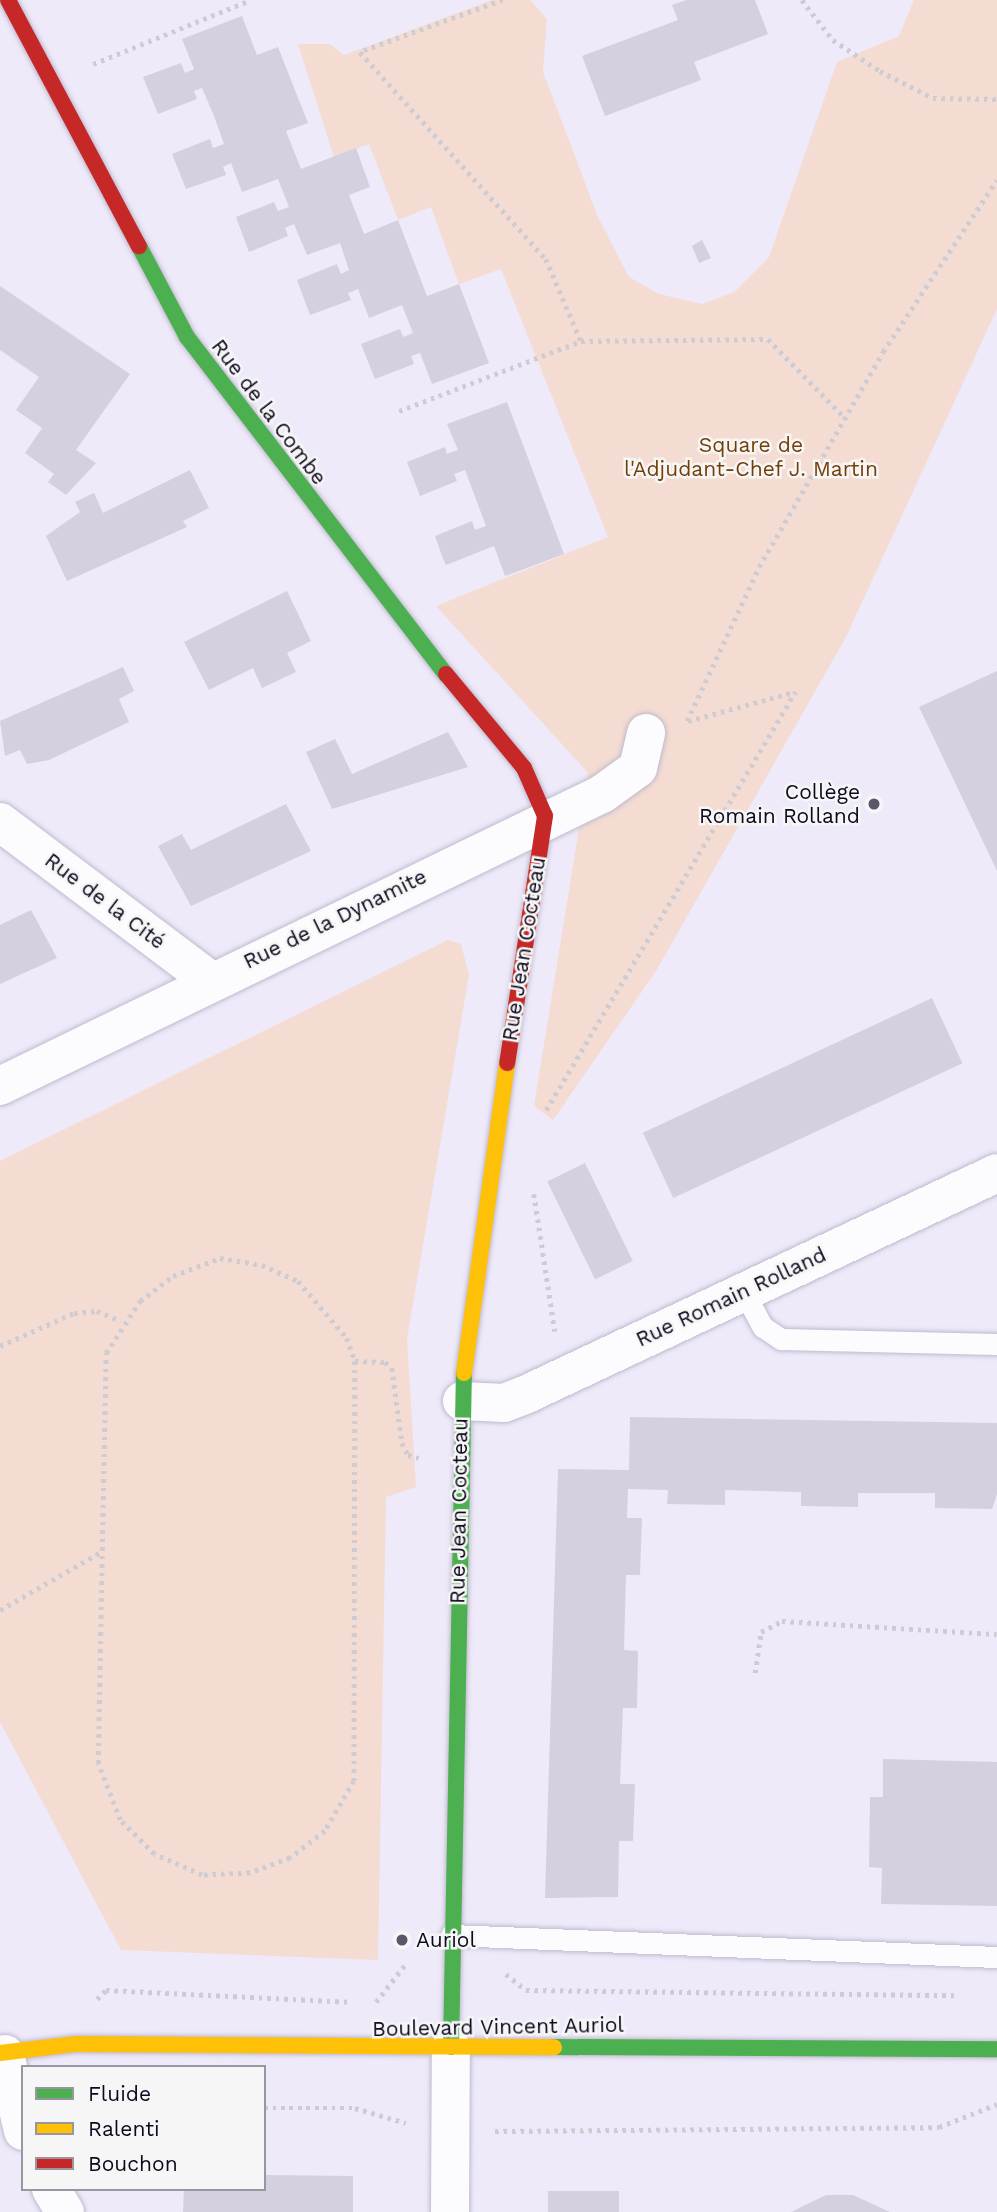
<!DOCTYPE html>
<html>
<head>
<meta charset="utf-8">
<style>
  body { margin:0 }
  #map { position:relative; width:997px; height:2212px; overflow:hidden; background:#eeeaf9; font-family:"Work Sans",sans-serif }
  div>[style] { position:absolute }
  .green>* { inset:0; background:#f4dcd2 }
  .building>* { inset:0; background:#d4d0df; transform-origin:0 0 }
  .path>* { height:4.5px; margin-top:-2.25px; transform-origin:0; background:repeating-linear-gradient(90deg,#ceccd2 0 3.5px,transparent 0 8.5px) }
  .roads { filter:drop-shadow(0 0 2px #c0bace) drop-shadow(0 0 2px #c0bace) }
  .lane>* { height:21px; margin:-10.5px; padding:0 10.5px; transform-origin:10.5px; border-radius:10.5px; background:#fcfcfe }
  .street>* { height:38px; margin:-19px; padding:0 19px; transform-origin:19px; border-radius:19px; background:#fcfcfe }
  .fast>* { height:16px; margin:-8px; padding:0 8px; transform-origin:8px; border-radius:8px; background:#4caf50 }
  .slow>* { height:16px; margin:-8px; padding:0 8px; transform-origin:8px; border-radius:8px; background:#ffc107 }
  .jam>* { height:16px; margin:-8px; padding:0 8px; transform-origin:8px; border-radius:8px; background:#c62828 }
  .dots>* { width:19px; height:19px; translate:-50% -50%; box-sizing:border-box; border:4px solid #f6f6f6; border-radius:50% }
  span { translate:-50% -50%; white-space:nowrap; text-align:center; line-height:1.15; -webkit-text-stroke:5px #f6f6f6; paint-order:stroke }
  .street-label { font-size:21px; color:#0e071d }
  .park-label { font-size:21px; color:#753e06 }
  .poi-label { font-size:21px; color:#0e071d }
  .right { translate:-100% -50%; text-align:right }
  .left { translate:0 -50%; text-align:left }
  .legend { position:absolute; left:21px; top:2065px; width:245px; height:126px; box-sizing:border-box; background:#f6f6f6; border:2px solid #99969f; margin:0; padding:9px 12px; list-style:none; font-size:21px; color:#0e071d }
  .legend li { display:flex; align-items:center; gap:14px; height:35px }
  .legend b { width:35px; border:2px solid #99969f }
</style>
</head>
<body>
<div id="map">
  <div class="green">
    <div style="clip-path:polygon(492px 0,530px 0,547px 19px,543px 72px,598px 217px,629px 277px,659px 294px,702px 304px,734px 292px,769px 257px,837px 62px,899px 36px,914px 0,997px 0,997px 309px,846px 637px,656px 971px,553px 1120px,534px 1106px,588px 773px,436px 606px,608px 537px,501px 269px,459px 284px,431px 207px,398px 220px,369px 144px,334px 157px,298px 44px,330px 44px,344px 55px)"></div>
    <div style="clip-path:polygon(448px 940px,461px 944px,469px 975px,407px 1339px,416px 1487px,386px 1497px,378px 1960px,121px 1950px,0 1722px,0 1161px)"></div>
  </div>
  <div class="building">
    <div style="clip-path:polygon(686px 0,755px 0,768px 34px,694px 62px,701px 80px,605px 116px,582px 56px,678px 20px,672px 5px)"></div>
    <div style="clip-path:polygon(242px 16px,257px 55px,278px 47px,308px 123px,286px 131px,301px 169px,356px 148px,370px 187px,349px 195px,364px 234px,398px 220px,427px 296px,459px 284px,489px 363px,432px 384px,420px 353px,411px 356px,414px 364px,375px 379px,361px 344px,400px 329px,403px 337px,413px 333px,402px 305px,369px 318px,358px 289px,348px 293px,351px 300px,310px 315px,297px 280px,337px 264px,341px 274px,349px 270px,340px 243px,307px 255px,294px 224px,285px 228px,288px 236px,249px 252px,236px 217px,274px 202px,278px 211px,289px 207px,278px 179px,242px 192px,231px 163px,223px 167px,226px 175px,186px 189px,172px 154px,210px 139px,213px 148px,224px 144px,214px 116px,202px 88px,194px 91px,197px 99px,158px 114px,143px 77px,181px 63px,185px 73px,194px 69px,182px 39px)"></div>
    <div style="clip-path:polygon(702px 240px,711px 258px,699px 263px,692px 246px)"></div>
    <div style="clip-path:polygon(0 286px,130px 374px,76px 450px,96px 463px,66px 495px,48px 482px,54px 474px,25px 453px,42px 428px,16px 410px,39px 377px,0 350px)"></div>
    <div style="clip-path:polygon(507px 402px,564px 554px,505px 576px,494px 546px,446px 565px,442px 556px,435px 536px,472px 521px,475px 530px,486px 526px,465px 470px,454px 474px,457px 481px,420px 496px,407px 462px,445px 447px,447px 454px,458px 450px,447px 424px)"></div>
    <div style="clip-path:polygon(190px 470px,209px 508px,183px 521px,187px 527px,67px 581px,46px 536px,80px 512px,75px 502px,94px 493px,103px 513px)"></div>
    <div style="clip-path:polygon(287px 591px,311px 641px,287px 653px,296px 672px,262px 688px,253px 668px,209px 690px,184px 642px)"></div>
    <div style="clip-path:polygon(123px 667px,134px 691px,119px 699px,129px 722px,49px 760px,27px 764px,20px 750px,5px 756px,0 721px)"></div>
    <div style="clip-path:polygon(997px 671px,997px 871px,919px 707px)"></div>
    <div style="clip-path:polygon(448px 732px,468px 767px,332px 809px,306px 752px,335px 739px,352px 774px)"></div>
    <div style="clip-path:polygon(286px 804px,311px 851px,191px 906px,158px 846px,182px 834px,191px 850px)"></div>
    <div style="clip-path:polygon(31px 910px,57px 958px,0 984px,0 925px)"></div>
    <div style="left:932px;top:998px;width:72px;height:319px;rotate:65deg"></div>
    <div style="left:585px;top:1163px;width:109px;height:42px;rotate:64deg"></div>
    <div style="clip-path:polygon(630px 1417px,997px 1423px,997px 1494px,992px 1509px,935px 1508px,935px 1493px,858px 1493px,858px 1507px,801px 1506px,801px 1492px,725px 1490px,725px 1505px,667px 1504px,668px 1490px,628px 1489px,627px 1518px,642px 1518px,640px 1575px,626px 1575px,624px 1650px,638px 1651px,637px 1708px,623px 1708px,620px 1784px,635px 1784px,633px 1841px,619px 1841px,618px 1897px,545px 1898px,558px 1469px,629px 1470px)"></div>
    <div style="clip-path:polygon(883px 1759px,997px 1762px,997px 1906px,881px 1904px,882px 1868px,869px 1867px,870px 1797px,883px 1797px)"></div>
    <div style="clip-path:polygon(264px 2175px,353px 2176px,353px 2212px,183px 2212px,184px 2189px,264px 2189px)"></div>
    <div style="left:548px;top:2191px;width:71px;height:21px"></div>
    <div style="clip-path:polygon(826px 2195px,853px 2195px,890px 2212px,791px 2212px)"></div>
  </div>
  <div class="path">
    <div style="left:503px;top:0;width:152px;rotate:160deg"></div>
    <div style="left:360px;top:52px;width:278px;rotate:48.1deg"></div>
    <div style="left:546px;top:259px;width:89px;rotate:66.9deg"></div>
    <div style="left:581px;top:341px;width:187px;rotate:-0.6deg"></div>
    <div style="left:768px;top:339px;width:110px;rotate:45.7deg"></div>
    <div style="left:802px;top:0;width:51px;rotate:52.2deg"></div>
    <div style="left:833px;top:40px;width:56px;rotate:33.4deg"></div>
    <div style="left:880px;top:71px;width:59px;rotate:27deg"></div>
    <div style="left:933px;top:98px;width:64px;rotate:0.9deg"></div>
    <div style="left:93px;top:64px;width:170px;rotate:-22.1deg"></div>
    <div style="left:399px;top:411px;width:195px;rotate:-21deg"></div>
    <div style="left:687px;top:721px;width:170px;rotate:-64.9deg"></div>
    <div style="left:759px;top:567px;width:248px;rotate:-60deg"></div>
    <div style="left:883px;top:352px;width:206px;rotate:-56.5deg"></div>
    <div style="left:688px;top:721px;width:110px;rotate:-15.3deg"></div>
    <div style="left:546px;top:1110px;width:487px;rotate:-59.2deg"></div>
    <div style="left:534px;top:1194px;width:139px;rotate:81.3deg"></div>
    <div style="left:220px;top:1258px;width:43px;rotate:9.5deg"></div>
    <div style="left:262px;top:1265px;width:39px;rotate:24deg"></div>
    <div style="left:298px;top:1281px;width:75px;rotate:49.3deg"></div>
    <div style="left:347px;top:1338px;width:24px;rotate:71deg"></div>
    <div style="left:355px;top:1361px;width:420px;rotate:90.1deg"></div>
    <div style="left:354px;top:1781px;width:58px;rotate:120.1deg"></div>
    <div style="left:325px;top:1831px;width:44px;rotate:142.4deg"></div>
    <div style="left:290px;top:1858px;width:43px;rotate:159.4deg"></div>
    <div style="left:250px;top:1873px;width:48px;rotate:177.6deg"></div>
    <div style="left:202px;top:1875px;width:52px;rotate:-156.4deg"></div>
    <div style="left:154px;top:1854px;width:48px;rotate:-135deg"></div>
    <div style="left:120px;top:1820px;width:61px;rotate:-111.1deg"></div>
    <div style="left:98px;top:1763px;width:410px;rotate:-88.9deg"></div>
    <div style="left:106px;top:1353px;width:62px;rotate:-56.8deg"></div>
    <div style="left:140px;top:1301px;width:41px;rotate:-37.1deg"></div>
    <div style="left:173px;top:1276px;width:50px;rotate:-21deg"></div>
    <div style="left:0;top:1346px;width:81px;rotate:-24deg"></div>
    <div style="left:74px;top:1313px;width:23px;rotate:-5deg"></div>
    <div style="left:97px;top:1311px;width:26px;rotate:23deg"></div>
    <div style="left:355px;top:1361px;width:30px;rotate:2deg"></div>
    <div style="left:385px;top:1362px;width:9px;rotate:41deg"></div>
    <div style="left:392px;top:1368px;width:76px;rotate:82.4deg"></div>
    <div style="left:402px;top:1443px;width:13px;rotate:63deg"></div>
    <div style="left:408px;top:1455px;width:11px;rotate:15deg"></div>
    <div style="left:0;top:1610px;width:116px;rotate:-29.9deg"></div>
    <div style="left:755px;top:1673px;width:41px;rotate:-81.7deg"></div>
    <div style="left:761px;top:1632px;width:24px;rotate:-28deg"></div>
    <div style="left:782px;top:1621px;width:215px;rotate:3.5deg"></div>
    <div style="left:506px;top:1974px;width:26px;rotate:39deg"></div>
    <div style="left:526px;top:1990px;width:432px;rotate:0.7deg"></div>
    <div style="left:97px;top:1999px;width:13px;rotate:-45deg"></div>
    <div style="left:106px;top:1990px;width:242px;rotate:2.8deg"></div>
    <div style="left:376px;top:2002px;width:51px;rotate:-52.2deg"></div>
    <div style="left:264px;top:2108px;width:91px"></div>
    <div style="left:355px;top:2108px;width:53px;rotate:16.4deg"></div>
    <div style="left:495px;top:2131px;width:444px;rotate:-0.5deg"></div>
    <div style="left:939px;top:2127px;width:62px;rotate:-21.6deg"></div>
  </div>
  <div class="roads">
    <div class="lane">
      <div style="left:744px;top:1292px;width:40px;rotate:62deg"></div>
      <div style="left:763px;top:1327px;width:22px;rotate:34deg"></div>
      <div style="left:781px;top:1339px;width:216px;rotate:1.3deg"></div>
      <div style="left:451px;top:1935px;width:546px;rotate:2.31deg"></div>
    </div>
    <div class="street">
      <div style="left:0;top:822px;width:263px;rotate:37deg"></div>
      <div style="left:0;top:1086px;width:669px;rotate:-25.88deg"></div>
      <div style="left:602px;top:794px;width:44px;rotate:-35.8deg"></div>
      <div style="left:638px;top:768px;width:36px;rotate:-77deg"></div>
      <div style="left:462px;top:1401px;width:42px;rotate:2.7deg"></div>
      <div style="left:504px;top:1403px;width:25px;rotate:-21deg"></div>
      <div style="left:527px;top:1394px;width:519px;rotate:-25.18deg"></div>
      <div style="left:5px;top:2054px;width:79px;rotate:76.8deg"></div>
      <div style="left:51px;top:2189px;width:27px;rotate:59deg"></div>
      <div style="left:450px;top:2212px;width:165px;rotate:-89.7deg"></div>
    </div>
    <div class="fast">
      <div style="left:139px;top:246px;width:103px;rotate:62.2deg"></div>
      <div style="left:187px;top:337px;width:425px;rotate:52.5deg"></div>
      <div style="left:451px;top:2047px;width:674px;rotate:-88.9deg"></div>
      <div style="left:554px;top:2047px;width:443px;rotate:0.3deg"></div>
    </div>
    <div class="slow">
      <div style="left:464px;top:1373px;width:313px;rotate:-82.1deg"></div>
      <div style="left:0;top:2053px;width:77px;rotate:-6.8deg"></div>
      <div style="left:76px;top:2044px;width:478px;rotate:0.4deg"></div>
    </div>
    <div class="jam">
      <div style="left:8px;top:0;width:279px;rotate:62deg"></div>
      <div style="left:446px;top:674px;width:122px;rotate:50.3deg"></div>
      <div style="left:524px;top:768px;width:52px;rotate:66.4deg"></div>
      <div style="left:545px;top:816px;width:250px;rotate:98.7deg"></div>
    </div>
  </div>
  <div class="dots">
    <div style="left:874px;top:804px;background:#5c566a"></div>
    <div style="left:402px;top:1940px;background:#5c566a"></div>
  </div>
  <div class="street-label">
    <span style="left:269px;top:412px;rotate:53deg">Rue de la Combe</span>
    <span style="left:105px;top:901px;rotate:37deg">Rue de la Cité</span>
    <span style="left:335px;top:919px;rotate:-26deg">Rue de la Dynamite</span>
    <span style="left:524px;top:949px;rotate:-81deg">Rue Jean Cocteau</span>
    <span style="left:731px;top:1297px;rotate:-25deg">Rue Romain Rolland</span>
    <span style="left:459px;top:1511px;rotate:-89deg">Rue Jean Cocteau</span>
    <span style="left:498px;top:2027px;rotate:-1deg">Boulevard Vincent Auriol</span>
  </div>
  <div class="park-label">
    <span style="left:751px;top:457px">Square de<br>l'Adjudant-Chef J. Martin</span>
  </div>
  <div class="poi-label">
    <span class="right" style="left:860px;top:804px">Collège<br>Romain Rolland</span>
    <span class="left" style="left:416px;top:1940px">Auriol</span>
  </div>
  <ul class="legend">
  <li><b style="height:9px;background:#4caf50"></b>Fluide</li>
  <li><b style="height:9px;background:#ffc107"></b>Ralenti</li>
  <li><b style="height:9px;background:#c62828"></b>Bouchon</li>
  </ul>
</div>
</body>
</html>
